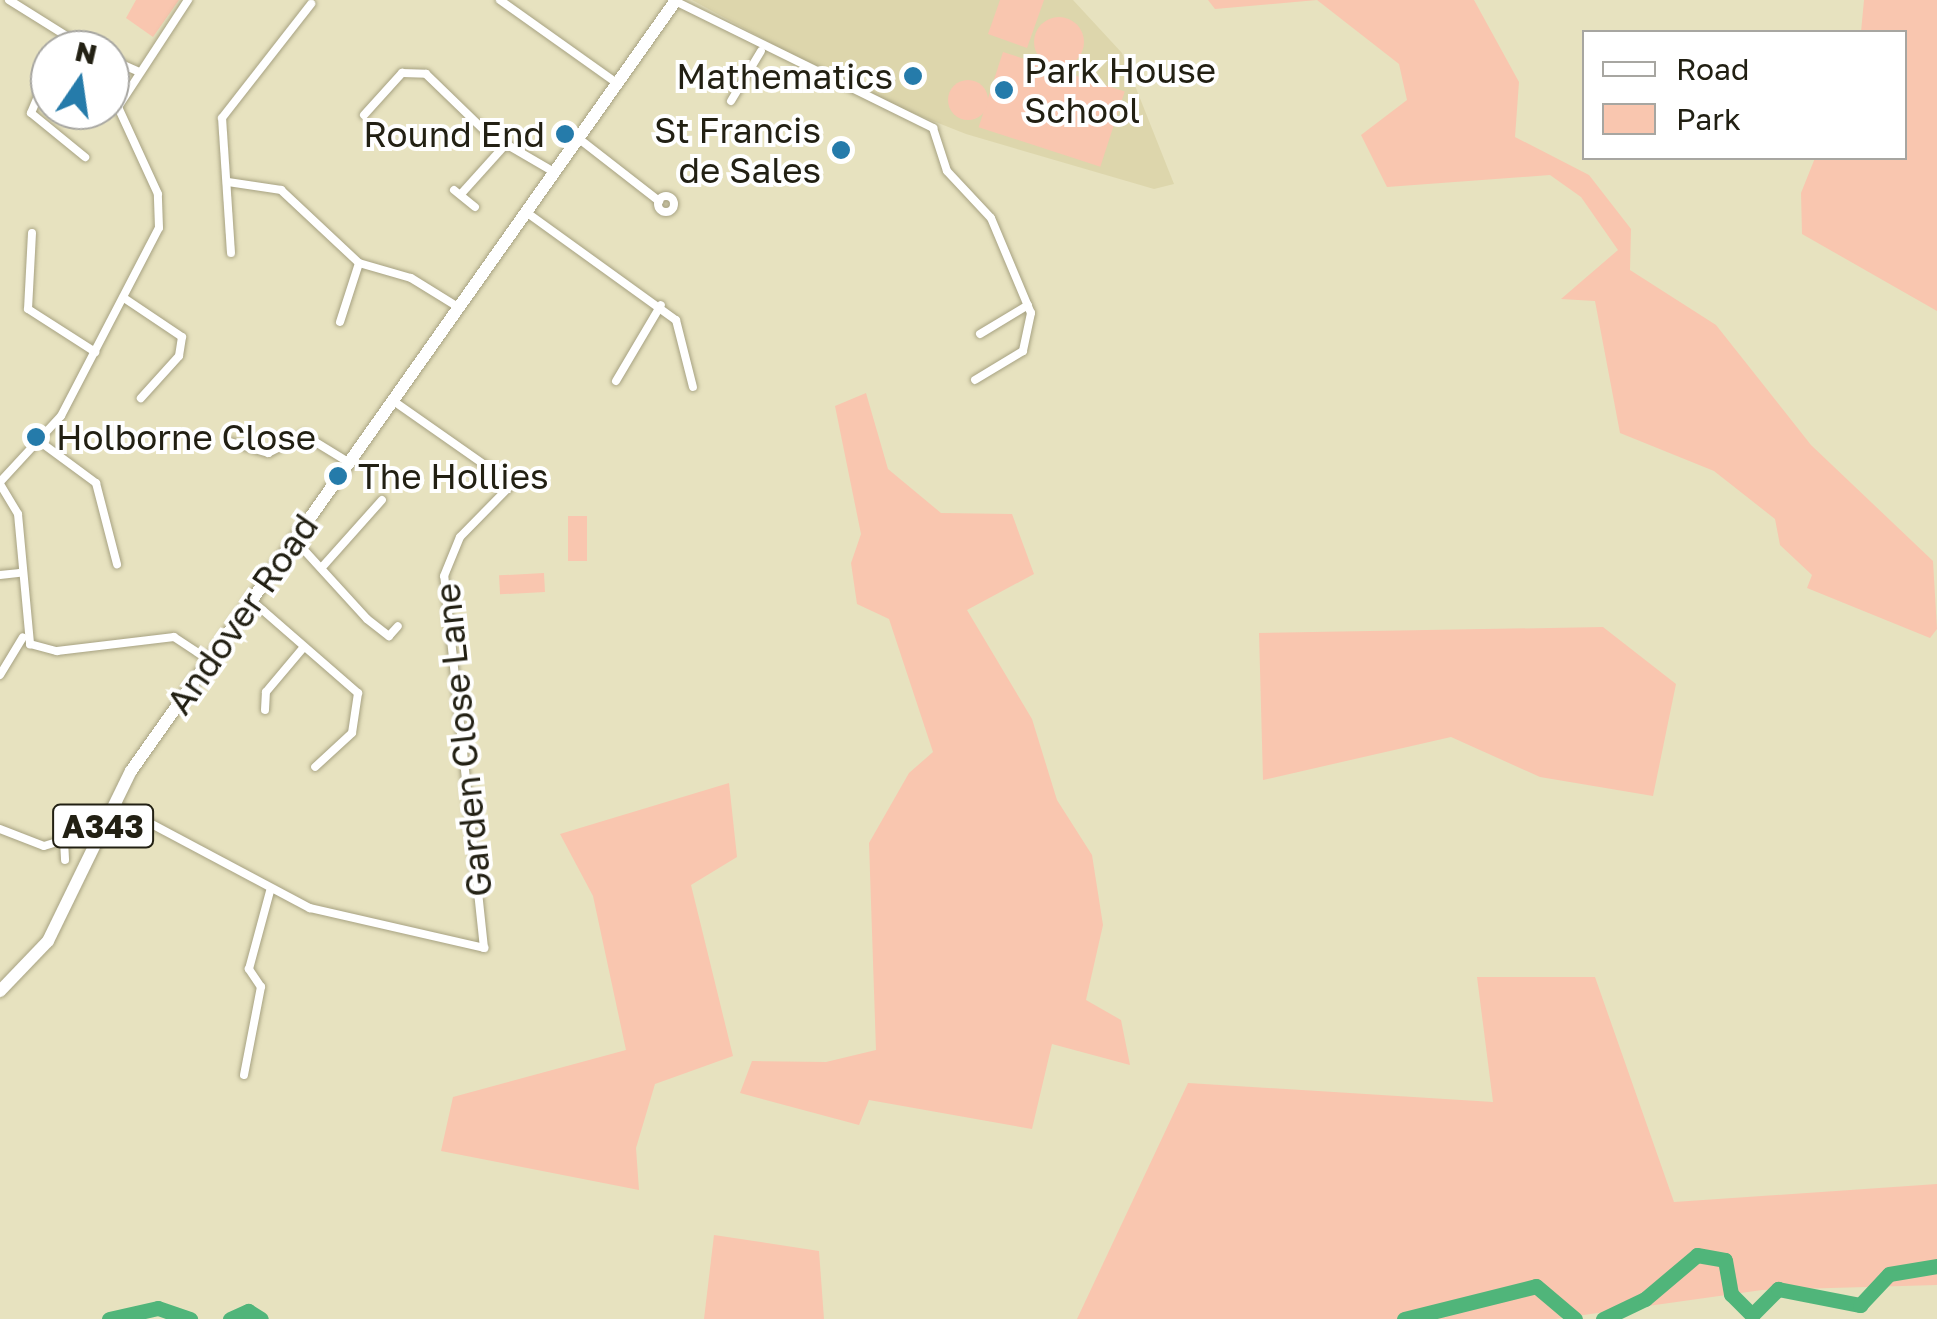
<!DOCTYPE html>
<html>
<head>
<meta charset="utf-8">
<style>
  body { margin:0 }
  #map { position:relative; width:1937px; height:1319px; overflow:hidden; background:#e7e2bf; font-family:"Golos Text",sans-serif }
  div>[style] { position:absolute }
  .built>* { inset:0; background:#ddd6ac }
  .green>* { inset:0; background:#f9c6af; transform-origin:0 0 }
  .round { border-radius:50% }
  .river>* { height:15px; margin:-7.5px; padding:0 7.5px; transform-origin:7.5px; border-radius:7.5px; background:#50b57a }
  .roads { filter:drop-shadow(0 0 2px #a7a282) drop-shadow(0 0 2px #a7a282) }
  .street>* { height:8px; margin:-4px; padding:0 4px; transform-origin:4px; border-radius:4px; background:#fff }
  .street>.ring { margin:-4px; padding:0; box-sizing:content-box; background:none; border:8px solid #fff; border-radius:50% }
  .primary>* { height:12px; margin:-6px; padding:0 6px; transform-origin:6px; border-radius:6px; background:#fff }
  .dots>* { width:28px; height:28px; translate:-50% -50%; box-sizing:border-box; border:5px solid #fff; border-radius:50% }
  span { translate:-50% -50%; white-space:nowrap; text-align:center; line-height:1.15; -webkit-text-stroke:8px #fff; paint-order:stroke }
  .shield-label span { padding:2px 8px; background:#fff; border:2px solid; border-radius:8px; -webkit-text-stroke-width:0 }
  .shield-label { font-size:32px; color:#222013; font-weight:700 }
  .poi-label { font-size:35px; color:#222013 }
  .left { translate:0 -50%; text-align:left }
  .right { translate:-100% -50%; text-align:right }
  .street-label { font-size:35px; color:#222013 }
  .legend { position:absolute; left:1582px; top:30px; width:325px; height:130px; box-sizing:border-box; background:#fff; border:2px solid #a7a6a1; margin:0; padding:12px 18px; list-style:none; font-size:30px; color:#222013 }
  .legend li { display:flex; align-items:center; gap:20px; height:50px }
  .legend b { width:50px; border:2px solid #a7a6a1 }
  .north { position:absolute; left:30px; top:30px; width:100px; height:100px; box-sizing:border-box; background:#fff; border:2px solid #a7a6a1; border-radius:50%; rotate:13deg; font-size:28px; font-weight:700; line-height:40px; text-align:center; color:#222013 }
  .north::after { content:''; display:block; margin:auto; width:35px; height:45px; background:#257baa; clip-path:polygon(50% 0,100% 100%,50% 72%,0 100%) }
</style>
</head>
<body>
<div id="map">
  <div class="built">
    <div style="clip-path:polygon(692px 0,1073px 0,1122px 53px,1174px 184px,1154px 189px,966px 134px,870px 96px,877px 83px,845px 66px,837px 79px)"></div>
  </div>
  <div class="green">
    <div style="clip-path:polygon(136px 0,179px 0,153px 37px,126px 18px)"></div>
    <div style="clip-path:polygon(1000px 0,1044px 0,1027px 48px,988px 34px)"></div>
    <div style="clip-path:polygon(1208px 0,1474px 0,1519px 82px,1515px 137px,1589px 175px,1631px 229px,1630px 270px,1716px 325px,1811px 445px,1933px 561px,1937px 629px,1930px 638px,1807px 588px,1812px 575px,1780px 545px,1775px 519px,1714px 471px,1620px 433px,1595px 301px,1561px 299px,1618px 250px,1581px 197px,1550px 175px,1387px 187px,1361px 135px,1407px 100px,1399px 64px,1317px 0,1215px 9px)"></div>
    <div style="clip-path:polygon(1864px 0,1937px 0,1937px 311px,1802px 234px,1801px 193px,1815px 158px,1904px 158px,1904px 32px,1861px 32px)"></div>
    <div class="round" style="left:1034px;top:17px;width:50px;height:50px"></div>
    <div style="left:1003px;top:52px;width:128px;height:79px;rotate:18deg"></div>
    <div class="round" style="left:948px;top:80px;width:40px;height:40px"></div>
    <div style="clip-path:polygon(866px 393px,888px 469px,941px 513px,1012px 514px,1034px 574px,967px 610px,1032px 719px,1057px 800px,1092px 855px,1103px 925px,1086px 1000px,1121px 1020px,1130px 1065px,1052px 1044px,1032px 1129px,869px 1100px,859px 1125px,740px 1093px,752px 1061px,826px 1062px,876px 1050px,869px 843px,909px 773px,933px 752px,889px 619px,857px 604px,851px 563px,861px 534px,835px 406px)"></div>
    <div style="left:568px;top:516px;width:19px;height:45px"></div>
    <div style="left:544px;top:573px;width:19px;height:45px;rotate:87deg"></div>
    <div style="clip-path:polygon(1603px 627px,1676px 684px,1653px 796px,1540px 777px,1451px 737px,1263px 780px,1259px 633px)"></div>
    <div style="clip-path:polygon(729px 783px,737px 857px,691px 885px,733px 1056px,655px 1084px,636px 1148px,639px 1190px,441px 1151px,453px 1097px,626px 1050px,593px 896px,560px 834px)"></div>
    <div style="clip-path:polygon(1477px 977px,1595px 977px,1674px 1202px,1937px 1184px,1937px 1285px,1762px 1290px,1555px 1319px,1077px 1319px,1188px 1083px,1493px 1102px)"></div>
    <div style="clip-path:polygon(714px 1235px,819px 1251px,824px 1319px,704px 1319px)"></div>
  </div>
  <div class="river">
    <div style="left:109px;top:1319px;width:50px;rotate:-12.7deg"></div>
    <div style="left:158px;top:1308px;width:34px;rotate:19deg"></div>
    <div style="left:230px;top:1319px;width:20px;rotate:-24deg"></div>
    <div style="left:248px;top:1311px;width:15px;rotate:32deg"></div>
    <div style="left:1404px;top:1319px;width:136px;rotate:-14deg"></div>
    <div style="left:1536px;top:1286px;width:51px;rotate:40.2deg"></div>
    <div style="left:1603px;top:1319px;width:47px;rotate:-25.5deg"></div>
    <div style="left:1645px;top:1299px;width:68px;rotate:-40.2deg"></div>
    <div style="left:1697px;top:1255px;width:28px;rotate:10deg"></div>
    <div style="left:1725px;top:1260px;width:35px;rotate:80deg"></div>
    <div style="left:1731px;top:1294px;width:30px;rotate:45deg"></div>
    <div style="left:1752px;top:1315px;width:37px;rotate:-45deg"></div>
    <div style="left:1778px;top:1289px;width:84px;rotate:11deg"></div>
    <div style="left:1860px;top:1305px;width:42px;rotate:-46.9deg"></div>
    <div style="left:1889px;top:1274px;width:49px;rotate:-9.5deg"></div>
  </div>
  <div class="roads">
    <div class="street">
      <div style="left:9px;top:0;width:94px;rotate:32deg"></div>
      <div style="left:500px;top:0;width:143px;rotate:35.4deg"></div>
      <div style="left:675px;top:1px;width:288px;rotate:26.2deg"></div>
      <div style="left:933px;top:128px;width:45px;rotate:72deg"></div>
      <div style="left:947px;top:171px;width:64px;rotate:46.9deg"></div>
      <div style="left:991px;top:218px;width:103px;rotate:67.2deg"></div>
      <div style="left:1031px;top:313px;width:39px;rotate:102deg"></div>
      <div style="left:1023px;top:351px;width:56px;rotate:148.9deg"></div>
      <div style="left:110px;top:59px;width:30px;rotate:24deg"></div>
      <div style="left:50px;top:68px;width:49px;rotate:112.9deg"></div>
      <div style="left:31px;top:113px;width:70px;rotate:39.2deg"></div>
      <div style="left:731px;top:101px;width:58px;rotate:-59deg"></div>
      <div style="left:364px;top:115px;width:57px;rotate:-47.9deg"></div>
      <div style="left:402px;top:73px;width:24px;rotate:2deg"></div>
      <div style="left:426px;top:74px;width:85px;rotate:44deg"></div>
      <div style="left:487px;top:133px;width:78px;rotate:30.2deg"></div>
      <div style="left:578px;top:138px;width:103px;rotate:37.9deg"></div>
      <div style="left:228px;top:182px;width:54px;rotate:8.6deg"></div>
      <div style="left:281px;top:190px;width:107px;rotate:43.1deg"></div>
      <div style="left:359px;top:263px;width:54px;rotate:16.1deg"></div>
      <div style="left:411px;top:278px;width:55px;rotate:31.7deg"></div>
      <div style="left:454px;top:190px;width:27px;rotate:39deg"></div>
      <div style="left:461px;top:194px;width:67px;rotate:-48deg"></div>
      <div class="ring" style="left:658px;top:196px;width:8px;height:8px"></div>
      <div style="left:526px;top:212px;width:185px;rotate:35.8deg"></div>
      <div style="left:676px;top:320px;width:69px;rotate:75.8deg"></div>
      <div style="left:32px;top:233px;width:76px;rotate:93deg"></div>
      <div style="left:28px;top:309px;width:80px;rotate:32.7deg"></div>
      <div style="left:231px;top:253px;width:135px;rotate:-93.8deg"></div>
      <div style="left:222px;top:118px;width:145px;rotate:-52deg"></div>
      <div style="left:124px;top:298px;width:70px;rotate:33.9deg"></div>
      <div style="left:182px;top:337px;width:19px;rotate:99deg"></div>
      <div style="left:179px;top:356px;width:57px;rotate:132.1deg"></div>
      <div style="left:340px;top:322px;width:62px;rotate:-72.1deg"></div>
      <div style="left:980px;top:334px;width:56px;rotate:-31.1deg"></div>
      <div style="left:616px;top:381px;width:88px;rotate:-59.4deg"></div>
      <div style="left:39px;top:441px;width:71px;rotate:36.4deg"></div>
      <div style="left:96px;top:483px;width:84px;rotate:75.5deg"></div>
      <div style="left:230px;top:442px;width:40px;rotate:16deg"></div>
      <div style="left:268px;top:453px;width:40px;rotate:-26.6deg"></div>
      <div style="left:304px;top:435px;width:52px;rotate:31.5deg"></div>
      <div style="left:0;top:482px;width:90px;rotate:-47.3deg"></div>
      <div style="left:61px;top:416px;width:212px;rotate:-62.5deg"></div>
      <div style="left:159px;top:228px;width:34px;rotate:-92deg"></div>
      <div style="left:158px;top:194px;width:96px;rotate:-114.7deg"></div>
      <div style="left:118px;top:107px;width:128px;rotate:-56.8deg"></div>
      <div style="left:0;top:484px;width:35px;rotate:59deg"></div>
      <div style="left:18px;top:514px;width:131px;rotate:84.7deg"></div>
      <div style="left:30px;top:644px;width:28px;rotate:15deg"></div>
      <div style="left:57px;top:651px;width:118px;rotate:-6.8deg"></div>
      <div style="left:174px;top:637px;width:42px;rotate:33.3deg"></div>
      <div style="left:294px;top:539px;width:108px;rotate:47.6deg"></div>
      <div style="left:367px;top:619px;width:28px;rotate:38deg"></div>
      <div style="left:389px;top:636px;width:13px;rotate:-48deg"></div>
      <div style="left:324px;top:565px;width:87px;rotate:-48.3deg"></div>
      <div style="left:0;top:575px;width:18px;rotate:-6deg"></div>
      <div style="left:251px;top:600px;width:142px;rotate:41deg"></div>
      <div style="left:358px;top:693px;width:40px;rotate:98.5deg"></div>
      <div style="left:352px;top:733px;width:50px;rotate:137.4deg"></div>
      <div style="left:0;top:675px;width:44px;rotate:-58.8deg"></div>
      <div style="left:265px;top:710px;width:18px;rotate:-87deg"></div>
      <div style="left:266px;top:692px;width:57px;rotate:-49.9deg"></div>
      <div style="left:114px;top:804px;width:222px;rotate:28deg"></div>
      <div style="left:310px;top:908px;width:179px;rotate:12.9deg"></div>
      <div style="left:484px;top:948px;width:374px;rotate:-96.1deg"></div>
      <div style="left:444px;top:576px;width:42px;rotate:-67.7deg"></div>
      <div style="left:460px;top:537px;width:74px;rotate:-45.5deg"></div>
      <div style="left:512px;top:484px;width:146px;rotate:-145deg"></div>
      <div style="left:0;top:829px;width:47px;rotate:21.1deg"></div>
      <div style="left:44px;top:846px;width:21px;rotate:-17deg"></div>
      <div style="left:64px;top:840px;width:36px;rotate:-48deg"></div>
      <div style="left:88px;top:813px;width:19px;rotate:18deg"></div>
      <div style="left:64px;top:840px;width:20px;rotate:87deg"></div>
      <div style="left:244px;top:1075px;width:90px;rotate:-79.1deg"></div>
      <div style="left:261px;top:987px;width:22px;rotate:-124deg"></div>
      <div style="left:249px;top:969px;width:81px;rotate:-74.9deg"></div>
    </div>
    <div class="primary">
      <div style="left:0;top:991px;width:69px;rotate:-46.2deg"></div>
      <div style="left:48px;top:941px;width:189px;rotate:-64deg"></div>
      <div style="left:131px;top:771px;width:944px;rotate:-54.74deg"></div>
    </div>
  </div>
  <div class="dots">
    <div style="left:913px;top:76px;background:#257baa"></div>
    <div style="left:1004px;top:90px;background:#257baa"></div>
    <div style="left:565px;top:134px;background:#257baa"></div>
    <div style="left:841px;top:150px;background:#257baa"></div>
    <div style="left:36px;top:437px;background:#257baa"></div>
    <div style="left:338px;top:476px;background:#257baa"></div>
  </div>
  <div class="shield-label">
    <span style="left:103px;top:826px">A343</span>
  </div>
  <div class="poi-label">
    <span class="left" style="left:1024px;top:90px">Park House<br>School</span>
    <span class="right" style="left:893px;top:76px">Mathematics</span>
    <span class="right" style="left:821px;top:150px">St Francis<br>de Sales</span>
    <span class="right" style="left:545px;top:134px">Round End</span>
    <span class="left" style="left:56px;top:437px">Holborne Close</span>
    <span class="left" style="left:358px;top:476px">The Hollies</span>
  </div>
  <div class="street-label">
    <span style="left:242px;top:614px;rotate:-55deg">Andover Road</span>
    <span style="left:463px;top:740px;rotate:-96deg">Garden Close Lane</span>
  </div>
  <ul class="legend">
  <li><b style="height:12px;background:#fff"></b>Road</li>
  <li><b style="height:28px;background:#f9c6af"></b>Park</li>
  </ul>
  <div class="north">N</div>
</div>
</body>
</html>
